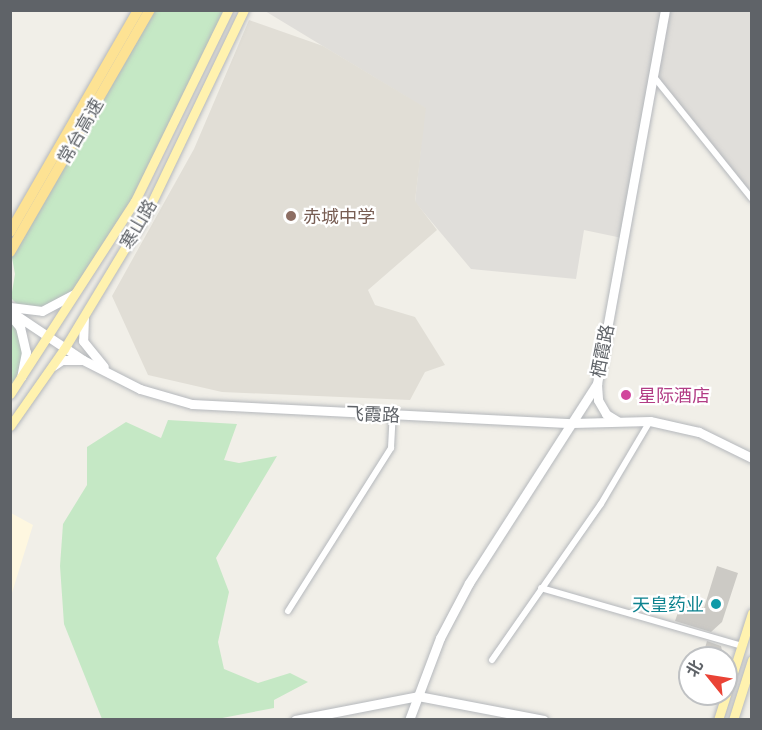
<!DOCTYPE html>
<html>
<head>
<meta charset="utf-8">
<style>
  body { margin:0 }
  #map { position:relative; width:762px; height:730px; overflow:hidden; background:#f1efe8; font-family:Ubuntu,"Noto Sans SC",sans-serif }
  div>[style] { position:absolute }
  .commercial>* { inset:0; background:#fef7e0 }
  .industrial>* { inset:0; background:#e0deda }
  .education>* { inset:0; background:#e1ded6 }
  .green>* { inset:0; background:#c5e8c5 }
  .building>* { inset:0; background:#cccac5 }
  .roads { filter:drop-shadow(0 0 2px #b5b8bc) drop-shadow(0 0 2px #b5b8bc) }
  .street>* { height:6px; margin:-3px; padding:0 3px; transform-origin:3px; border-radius:3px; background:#fff }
  .secondary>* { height:9px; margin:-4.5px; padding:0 4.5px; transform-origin:4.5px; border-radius:4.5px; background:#fff }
  .primary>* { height:9px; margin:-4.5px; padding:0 4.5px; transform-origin:4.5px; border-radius:4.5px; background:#fff2af }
  .highway>* { height:10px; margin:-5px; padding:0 5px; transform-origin:5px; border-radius:5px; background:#fde293 }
  .dots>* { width:16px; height:16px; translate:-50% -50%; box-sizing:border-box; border:3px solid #fff; border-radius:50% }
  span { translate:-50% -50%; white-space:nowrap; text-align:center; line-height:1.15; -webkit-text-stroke:4.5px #fff; paint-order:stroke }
  .street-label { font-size:18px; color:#5f6368 }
  .education-label { font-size:18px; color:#785e54 }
  .left { translate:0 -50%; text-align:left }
  .hotel-label { font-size:18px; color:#b23c85 }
  .culture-label { font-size:18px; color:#0d838f }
  .right { translate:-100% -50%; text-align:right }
  .frame { position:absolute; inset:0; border:12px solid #5f6368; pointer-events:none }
  .north { position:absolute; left:678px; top:646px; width:60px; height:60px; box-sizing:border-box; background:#fff; border:2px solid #bfc1c3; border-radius:50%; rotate:300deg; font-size:16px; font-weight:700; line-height:24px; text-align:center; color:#5f6368 }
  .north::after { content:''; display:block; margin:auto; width:21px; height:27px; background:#ea4335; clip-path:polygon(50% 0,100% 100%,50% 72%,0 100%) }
</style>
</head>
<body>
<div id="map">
  <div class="commercial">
    <div style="clip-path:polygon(11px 513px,33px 525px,11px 596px)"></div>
  </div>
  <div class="industrial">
    <div style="clip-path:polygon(265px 11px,751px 11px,751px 198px,655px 77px,622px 238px,584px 230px,576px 279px,471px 269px,415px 202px,425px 108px)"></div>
  </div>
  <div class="education">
    <div style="clip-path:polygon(249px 20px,323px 46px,426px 108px,415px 201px,437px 230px,368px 290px,375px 305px,415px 317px,445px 365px,425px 372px,410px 400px,222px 392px,148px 375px,112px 296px,194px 149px)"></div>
  </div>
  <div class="green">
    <div style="clip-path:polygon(150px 11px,228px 11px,135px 201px,79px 290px,42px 311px,22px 309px,11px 298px,15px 274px,11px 252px)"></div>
    <div style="clip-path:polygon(11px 322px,20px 327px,26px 352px,11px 394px)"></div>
    <div style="clip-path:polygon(168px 420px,237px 424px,224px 460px,239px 463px,277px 456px,216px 558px,229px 592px,218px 642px,224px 669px,258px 683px,290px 673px,308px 682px,274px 700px,274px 708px,217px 719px,102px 719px,64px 624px,60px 566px,63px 524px,87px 485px,87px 447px,126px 422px,161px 438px)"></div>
  </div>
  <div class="building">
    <div style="clip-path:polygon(717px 566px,738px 573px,722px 622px,711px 632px,675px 621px,682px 601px,704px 608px)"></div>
    <div style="clip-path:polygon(707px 641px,721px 646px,724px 658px,702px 658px)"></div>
  </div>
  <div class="roads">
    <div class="street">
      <div style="left:654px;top:77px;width:156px;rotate:51.2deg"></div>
      <div style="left:541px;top:588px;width:209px;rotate:16.1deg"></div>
      <div style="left:288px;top:611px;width:193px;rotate:-57.7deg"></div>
      <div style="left:391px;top:448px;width:33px;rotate:-87deg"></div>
      <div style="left:492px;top:660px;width:190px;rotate:-55.1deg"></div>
      <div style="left:601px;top:504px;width:96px;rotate:-59.4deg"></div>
    </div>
    <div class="secondary">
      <div style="left:10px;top:307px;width:32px;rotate:7deg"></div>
      <div style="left:42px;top:311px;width:36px;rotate:-28deg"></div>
      <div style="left:10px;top:311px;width:88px;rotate:33.9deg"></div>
      <div style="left:83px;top:360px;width:64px;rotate:27deg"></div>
      <div style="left:140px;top:389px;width:54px;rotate:16.1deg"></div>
      <div style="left:192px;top:404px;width:380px;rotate:2.9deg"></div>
      <div style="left:572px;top:423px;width:78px;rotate:-1.5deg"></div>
      <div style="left:650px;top:421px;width:50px;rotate:12.7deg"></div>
      <div style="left:699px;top:432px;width:59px;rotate:26.1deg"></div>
      <div style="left:10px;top:315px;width:16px;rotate:50deg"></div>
      <div style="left:20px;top:327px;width:26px;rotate:77deg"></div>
      <div style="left:26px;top:352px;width:25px;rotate:101deg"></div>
      <div style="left:84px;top:317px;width:24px;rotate:92deg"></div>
      <div style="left:83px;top:341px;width:33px;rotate:51deg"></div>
      <div style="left:53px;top:366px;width:11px;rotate:-34deg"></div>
      <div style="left:62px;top:360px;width:20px"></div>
      <div style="left:597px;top:384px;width:16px;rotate:86deg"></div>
      <div style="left:598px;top:400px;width:16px;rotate:60deg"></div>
      <div style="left:606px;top:414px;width:13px;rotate:32deg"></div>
      <div style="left:295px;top:720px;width:125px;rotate:-11deg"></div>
      <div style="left:418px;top:696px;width:128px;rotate:10.8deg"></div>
      <div style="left:409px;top:720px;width:88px;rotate:-69.3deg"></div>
      <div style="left:440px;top:638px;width:62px;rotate:-62.2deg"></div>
      <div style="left:469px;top:583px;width:237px;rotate:-57.3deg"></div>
      <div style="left:597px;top:384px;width:380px;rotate:-79.7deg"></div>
    </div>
    <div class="primary">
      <div style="left:10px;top:394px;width:230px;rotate:-57.1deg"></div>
      <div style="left:135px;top:201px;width:212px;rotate:-64deg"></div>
      <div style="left:10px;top:426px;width:94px;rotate:-55deg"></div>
      <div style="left:64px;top:349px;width:165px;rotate:-58.9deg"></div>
      <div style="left:149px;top:208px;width:220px;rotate:-64.4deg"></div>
      <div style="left:718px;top:720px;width:112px;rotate:-72.4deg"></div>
      <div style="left:733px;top:720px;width:63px;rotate:-72.4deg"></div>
    </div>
    <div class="highway">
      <div style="left:10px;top:232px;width:256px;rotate:-60deg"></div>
      <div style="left:10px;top:252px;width:280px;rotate:-60deg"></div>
    </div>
  </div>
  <div class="dots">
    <div style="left:291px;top:216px;background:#8d6e63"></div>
    <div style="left:626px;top:395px;background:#d1479c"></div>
    <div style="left:716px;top:604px;background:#0f9aa8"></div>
  </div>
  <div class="street-label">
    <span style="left:80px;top:131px;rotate:-60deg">常台高速</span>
    <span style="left:138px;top:224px;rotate:-60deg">寒山路</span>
    <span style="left:602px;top:351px;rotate:-79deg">栖霞路</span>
    <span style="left:373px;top:414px;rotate:2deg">飞霞路</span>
  </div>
  <div class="education-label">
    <span class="left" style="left:303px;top:216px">赤城中学</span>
  </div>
  <div class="hotel-label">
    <span class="left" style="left:638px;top:395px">星际酒店</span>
  </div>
  <div class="culture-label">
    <span class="right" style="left:704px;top:604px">天皇药业</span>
  </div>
  <div class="frame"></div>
  <div class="north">北</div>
</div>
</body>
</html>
